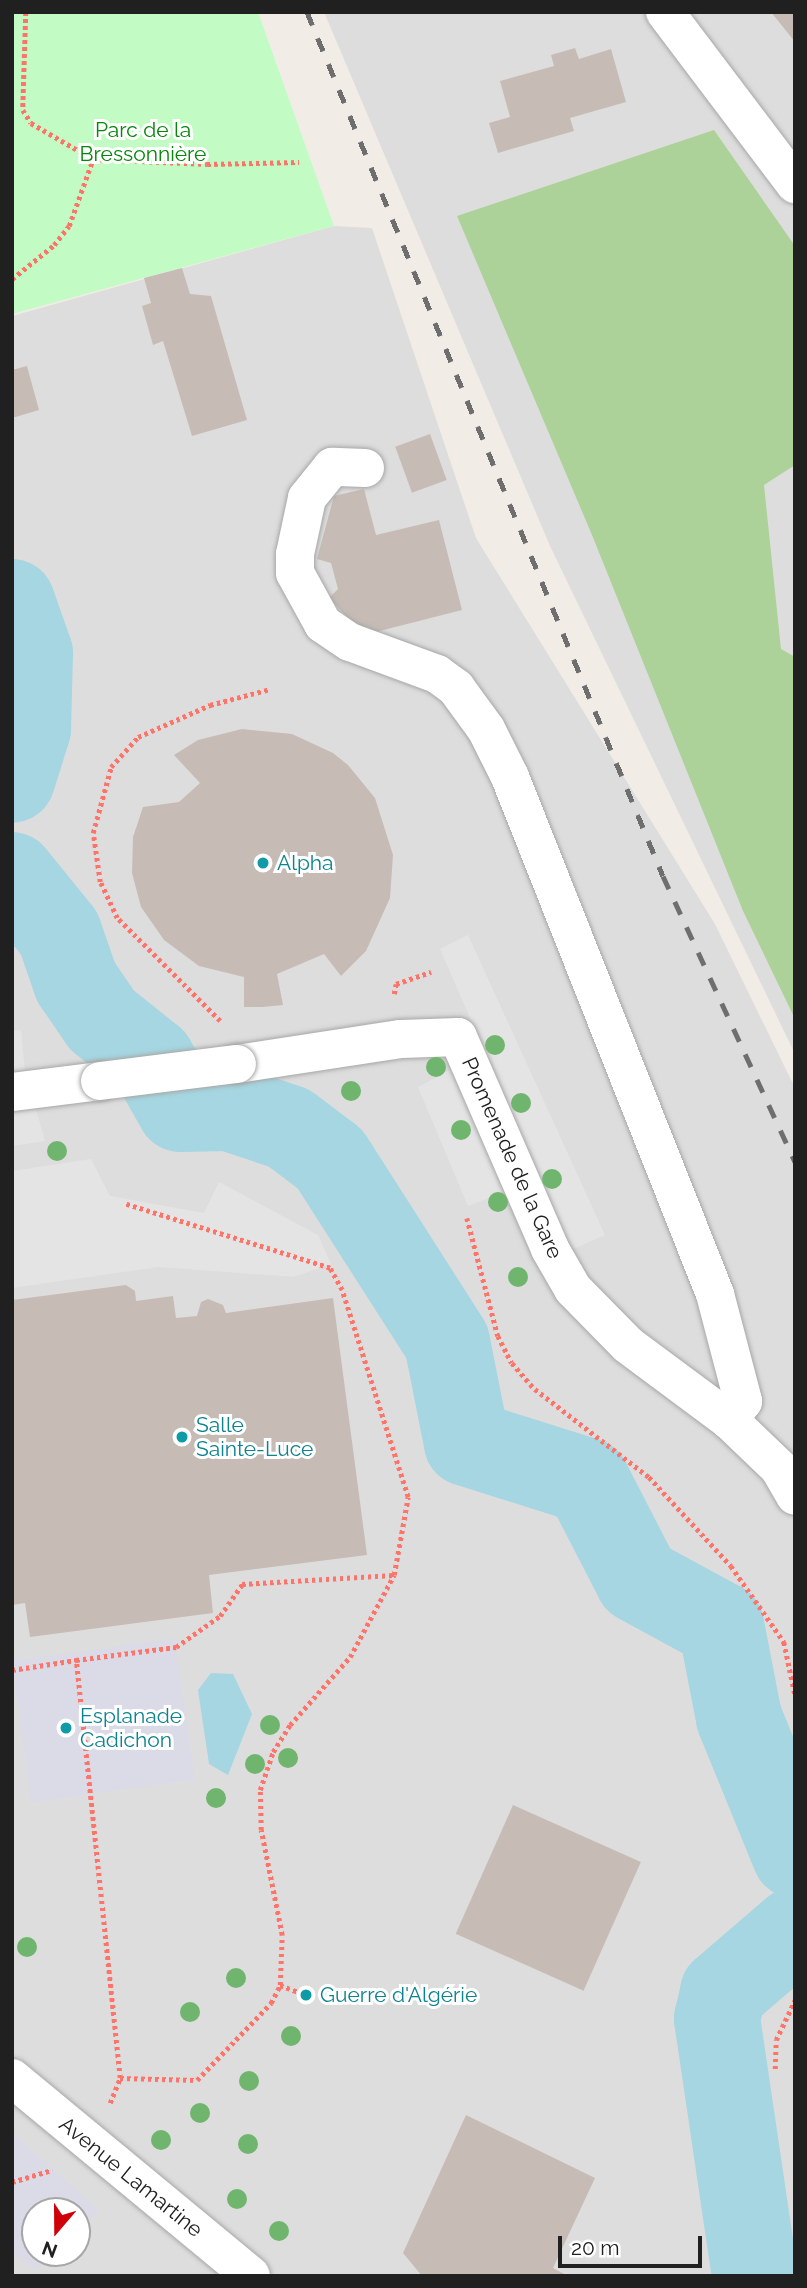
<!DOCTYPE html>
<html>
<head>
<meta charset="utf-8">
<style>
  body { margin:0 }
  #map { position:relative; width:807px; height:2288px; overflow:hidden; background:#f1ede6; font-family:Raleway,sans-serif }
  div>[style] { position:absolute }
  .residential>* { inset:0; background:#dedddd }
  .forest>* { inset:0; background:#acd299 }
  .park>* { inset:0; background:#c2fcc4 }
  .parking>* { inset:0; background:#e4e4e4 }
  .plaza>* { inset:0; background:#dadbe7; transform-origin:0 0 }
  .water>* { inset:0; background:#a5d6e1 }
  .river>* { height:86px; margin:-43px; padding:0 43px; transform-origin:43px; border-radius:43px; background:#a5d6e1 }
  .building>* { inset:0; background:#c6bcb5; transform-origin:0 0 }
  .path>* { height:4.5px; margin-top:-2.25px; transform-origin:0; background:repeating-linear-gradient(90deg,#ff7369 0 3.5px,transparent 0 7px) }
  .roads { filter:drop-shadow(0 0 2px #a7a7a7) drop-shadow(0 0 2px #a7a7a7) }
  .minor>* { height:38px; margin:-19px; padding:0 19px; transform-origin:19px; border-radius:19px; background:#fff }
  .rail>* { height:5px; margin-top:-2.5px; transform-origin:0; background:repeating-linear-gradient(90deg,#6e6e6e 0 14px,transparent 0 28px) }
  .bridges { filter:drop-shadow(0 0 2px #a7a7a7) drop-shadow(0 0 2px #a7a7a7) }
  .minor-bridge>* { height:38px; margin:-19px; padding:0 19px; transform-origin:19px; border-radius:19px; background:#fff }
  .trees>* { width:20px; height:20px; margin:-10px; border-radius:50%; background:#70b56e }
  .dots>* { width:19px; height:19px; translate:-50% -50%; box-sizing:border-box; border:4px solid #fff; border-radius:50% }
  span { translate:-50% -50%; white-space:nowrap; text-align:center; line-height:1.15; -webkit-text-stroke:6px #fff; paint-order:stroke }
  .park-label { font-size:21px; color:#06870b }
  .culture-label { font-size:21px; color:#0d838f }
  .left { translate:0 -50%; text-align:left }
  .street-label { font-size:21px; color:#202020 }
  .frame { position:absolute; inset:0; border:14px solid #202020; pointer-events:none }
  .north { position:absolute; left:21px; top:2197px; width:70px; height:70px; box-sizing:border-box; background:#fff; border:2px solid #a6a6a6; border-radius:50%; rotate:200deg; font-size:19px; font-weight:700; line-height:28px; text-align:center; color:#202020 }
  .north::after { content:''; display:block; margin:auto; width:24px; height:32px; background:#d00008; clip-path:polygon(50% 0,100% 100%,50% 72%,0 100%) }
  .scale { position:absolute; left:558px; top:2236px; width:144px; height:32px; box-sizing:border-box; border:4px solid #202020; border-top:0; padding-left:9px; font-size:21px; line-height:24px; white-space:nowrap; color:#202020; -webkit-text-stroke:5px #fff; paint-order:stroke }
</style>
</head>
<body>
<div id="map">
  <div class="residential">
    <div style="clip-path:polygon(324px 12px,795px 12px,795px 1054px,550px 546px)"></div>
    <div style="clip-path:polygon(evenodd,334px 226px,372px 228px,476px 538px,715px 924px,795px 1088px,795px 2276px,12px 2276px,12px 316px,334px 226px,35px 2211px,77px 2211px,77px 2253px,35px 2253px,35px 2211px)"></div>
  </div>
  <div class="forest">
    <div style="clip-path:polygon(714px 130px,795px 246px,795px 465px,764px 485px,781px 649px,795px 657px,795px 1019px,743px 911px,592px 535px,457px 216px)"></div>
  </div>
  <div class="park">
    <div style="clip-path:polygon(12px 12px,258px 12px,334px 226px,12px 314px)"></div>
  </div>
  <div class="parking">
    <div style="clip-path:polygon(468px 935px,605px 1235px,573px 1249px,536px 1180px,468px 1206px,418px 1087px,485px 1052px,440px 949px)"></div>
    <div style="clip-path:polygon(21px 1030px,25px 1071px,45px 1141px,12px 1146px,12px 1031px)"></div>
    <div style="clip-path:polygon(91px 1159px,110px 1196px,204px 1213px,219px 1182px,318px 1235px,331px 1264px,294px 1277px,159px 1267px,12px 1288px,12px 1171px)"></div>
  </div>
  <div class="plaza">
    <div style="left:175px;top:1638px;width:143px;height:165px;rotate:82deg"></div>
    <div style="clip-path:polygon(12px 2132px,99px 2210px,77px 2231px,77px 2211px,35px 2211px,35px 2253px,53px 2253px,35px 2270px,12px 2252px)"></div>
  </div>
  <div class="water">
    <div style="clip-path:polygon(211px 1673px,233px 1674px,252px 1714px,228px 1775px,209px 1764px,198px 1690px)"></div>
  </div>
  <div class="river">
    <div style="left:12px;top:602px;width:54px;rotate:70.6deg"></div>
    <div style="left:30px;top:653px;width:76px;rotate:91.5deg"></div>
    <div style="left:28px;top:729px;width:53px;rotate:107.4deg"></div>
    <div style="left:12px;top:875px;width:75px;rotate:51deg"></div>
    <div style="left:59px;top:933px;width:52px;rotate:70.9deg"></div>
    <div style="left:76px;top:982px;width:46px;rotate:55.6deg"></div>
    <div style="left:102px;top:1020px;width:64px;rotate:38.7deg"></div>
    <div style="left:152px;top:1060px;width:56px;rotate:60.3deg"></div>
    <div style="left:180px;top:1109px;width:49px;rotate:-1.2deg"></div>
    <div style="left:229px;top:1108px;width:63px;rotate:18.4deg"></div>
    <div style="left:289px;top:1128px;width:51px;rotate:37.1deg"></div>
    <div style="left:330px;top:1159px;width:217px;rotate:57.4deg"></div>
    <div style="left:447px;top:1342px;width:103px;rotate:78.8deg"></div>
    <div style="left:467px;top:1443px;width:126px;rotate:17.6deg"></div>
    <div style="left:587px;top:1481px;width:111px;rotate:62.7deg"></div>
    <div style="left:638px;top:1580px;width:94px;rotate:28.5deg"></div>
    <div style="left:721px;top:1625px;width:95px;rotate:79deg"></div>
    <div style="left:739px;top:1718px;width:148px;rotate:67.8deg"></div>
    <div style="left:755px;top:2276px;width:260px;rotate:-98.4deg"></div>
    <div style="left:717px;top:2019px;width:28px;rotate:-77deg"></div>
    <div style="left:723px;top:1992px;width:95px;rotate:-40.7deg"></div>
  </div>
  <div class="building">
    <div style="clip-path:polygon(771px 12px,795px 12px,795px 42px)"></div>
    <div style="clip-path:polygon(575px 48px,579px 59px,611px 49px,626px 102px,570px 118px,574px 131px,498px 153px,489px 123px,510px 117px,500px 81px,554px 66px,551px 55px)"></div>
    <div style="clip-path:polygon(182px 268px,190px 294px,211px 296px,247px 420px,192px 436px,163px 341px,153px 345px,142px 306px,151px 303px,144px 278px)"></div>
    <div style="clip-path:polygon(27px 366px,39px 410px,12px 418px,12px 370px)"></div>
    <div style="left:430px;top:434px;width:49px;height:37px;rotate:70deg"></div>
    <div style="clip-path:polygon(364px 489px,376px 535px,439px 520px,462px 610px,364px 635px,329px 598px,338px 589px,331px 563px,317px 559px,334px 496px)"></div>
    <div style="clip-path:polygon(242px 729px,292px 734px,333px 753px,348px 765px,375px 798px,393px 855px,390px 898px,366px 951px,341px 976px,324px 954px,277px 974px,283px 1005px,263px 1007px,244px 1007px,244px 977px,199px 966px,164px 940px,141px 907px,132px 873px,133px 837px,143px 807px,179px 802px,200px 783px,174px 755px,198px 740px)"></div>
    <div style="clip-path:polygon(126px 1285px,135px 1291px,136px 1301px,173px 1296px,176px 1318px,197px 1316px,201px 1302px,208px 1299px,223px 1305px,226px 1313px,333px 1298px,367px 1555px,209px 1575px,213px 1613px,30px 1637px,25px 1603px,12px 1605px,12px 1300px)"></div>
    <div style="left:513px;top:1805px;width:140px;height:141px;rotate:24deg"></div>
    <div style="clip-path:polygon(466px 2115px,595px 2178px,553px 2268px,568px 2276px,422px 2276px,403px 2253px)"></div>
  </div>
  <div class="path">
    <div style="left:26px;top:12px;width:98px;rotate:91.8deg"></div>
    <div style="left:23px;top:110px;width:15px;rotate:58deg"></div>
    <div style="left:31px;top:123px;width:72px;rotate:30.1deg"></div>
    <div style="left:12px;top:279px;width:54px;rotate:-39deg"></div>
    <div style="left:54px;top:245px;width:24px;rotate:-52deg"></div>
    <div style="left:69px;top:226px;width:71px;rotate:-70.3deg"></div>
    <div style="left:93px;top:159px;width:114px;rotate:2.5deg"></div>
    <div style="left:207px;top:164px;width:92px;rotate:-1.2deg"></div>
    <div style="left:394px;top:994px;width:10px;rotate:-79deg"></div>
    <div style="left:396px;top:984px;width:37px;rotate:-19deg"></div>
    <div style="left:220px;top:1021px;width:146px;rotate:-135deg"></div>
    <div style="left:117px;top:918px;width:40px;rotate:-115deg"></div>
    <div style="left:100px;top:882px;width:49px;rotate:-98.1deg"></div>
    <div style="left:93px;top:833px;width:68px;rotate:-74.7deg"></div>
    <div style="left:111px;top:767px;width:40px;rotate:-48deg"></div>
    <div style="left:138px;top:737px;width:79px;rotate:-24deg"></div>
    <div style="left:210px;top:705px;width:62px;rotate:-14.9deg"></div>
    <div style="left:467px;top:1218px;width:122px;rotate:75.3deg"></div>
    <div style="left:498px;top:1336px;width:30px;rotate:63deg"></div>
    <div style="left:512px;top:1363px;width:35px;rotate:49deg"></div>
    <div style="left:535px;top:1389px;width:144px;rotate:37.7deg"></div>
    <div style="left:649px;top:1477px;width:121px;rotate:47.3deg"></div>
    <div style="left:731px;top:1566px;width:93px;rotate:55.1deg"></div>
    <div style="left:784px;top:1642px;width:53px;rotate:78.1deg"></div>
    <div style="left:12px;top:1670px;width:65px;rotate:-8.9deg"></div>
    <div style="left:280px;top:1985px;width:22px;rotate:21deg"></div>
    <div style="left:775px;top:2069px;width:29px;rotate:-88deg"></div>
    <div style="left:776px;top:2040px;width:44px;rotate:-64.6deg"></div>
    <div style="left:120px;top:2078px;width:77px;rotate:1.5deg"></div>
    <div style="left:197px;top:2080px;width:107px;rotate:-46.1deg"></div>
    <div style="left:271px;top:2003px;width:20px;rotate:-63deg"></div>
    <div style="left:280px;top:1985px;width:50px;rotate:-87.7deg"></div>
    <div style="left:282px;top:1935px;width:107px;rotate:-101.3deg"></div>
    <div style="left:261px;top:1830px;width:40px;rotate:-91.4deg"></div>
    <div style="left:260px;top:1790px;width:40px;rotate:-71.1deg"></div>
    <div style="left:273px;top:1752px;width:32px;rotate:-58deg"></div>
    <div style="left:290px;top:1725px;width:91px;rotate:-48.6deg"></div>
    <div style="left:350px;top:1657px;width:93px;rotate:-61.8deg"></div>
    <div style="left:110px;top:2103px;width:27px;rotate:-68deg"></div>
    <div style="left:120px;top:2078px;width:420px;rotate:-96deg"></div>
    <div style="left:76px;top:1660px;width:101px;rotate:-7.4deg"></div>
    <div style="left:176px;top:1647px;width:54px;rotate:-35.2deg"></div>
    <div style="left:220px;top:1616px;width:39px;rotate:-55deg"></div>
    <div style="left:242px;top:1584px;width:152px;rotate:-3.4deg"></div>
    <div style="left:394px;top:1575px;width:79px;rotate:-79.8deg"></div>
    <div style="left:408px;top:1497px;width:217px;rotate:-107.7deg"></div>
    <div style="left:342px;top:1290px;width:25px;rotate:-119deg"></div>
    <div style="left:330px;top:1268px;width:214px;rotate:-162.6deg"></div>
    <div style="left:12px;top:2182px;width:42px;rotate:-16.7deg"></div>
  </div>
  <div class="roads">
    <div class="minor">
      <div style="left:665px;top:12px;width:216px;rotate:52.9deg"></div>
      <div style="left:365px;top:468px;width:33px;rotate:-178deg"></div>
      <div style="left:332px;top:467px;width:40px;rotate:129deg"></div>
      <div style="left:307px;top:498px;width:57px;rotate:102.1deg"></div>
      <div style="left:295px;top:554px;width:19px;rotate:90deg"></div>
      <div style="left:295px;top:573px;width:58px;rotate:61.2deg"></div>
      <div style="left:323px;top:624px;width:32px;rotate:34deg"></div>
      <div style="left:350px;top:642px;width:93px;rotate:20.2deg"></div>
      <div style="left:437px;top:674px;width:24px;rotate:36deg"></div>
      <div style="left:456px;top:688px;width:51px;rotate:53.8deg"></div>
      <div style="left:486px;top:729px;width:54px;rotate:63.4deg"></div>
      <div style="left:510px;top:777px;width:556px;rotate:68.37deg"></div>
      <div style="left:715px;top:1294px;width:111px;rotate:75.3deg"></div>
      <div style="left:743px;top:1401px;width:24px;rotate:126deg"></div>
      <div style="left:237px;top:1064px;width:166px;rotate:-8.7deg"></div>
      <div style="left:401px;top:1039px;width:57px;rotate:-2deg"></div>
      <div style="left:458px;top:1037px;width:231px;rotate:66.5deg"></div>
      <div style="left:550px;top:1249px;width:46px;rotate:60.1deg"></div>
      <div style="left:573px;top:1289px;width:78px;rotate:45.5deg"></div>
      <div style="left:628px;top:1345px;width:126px;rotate:36.6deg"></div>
      <div style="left:729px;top:1420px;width:69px;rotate:43.8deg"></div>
      <div style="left:779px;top:1468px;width:32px;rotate:60deg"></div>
      <div style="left:12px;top:1092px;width:89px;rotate:-7.1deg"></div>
      <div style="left:12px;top:2078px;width:310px;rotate:39.6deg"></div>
    </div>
  </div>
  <div class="rail">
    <div style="left:307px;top:12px;width:934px;rotate:67.61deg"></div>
    <div style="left:663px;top:876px;width:315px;rotate:65.2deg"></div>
  </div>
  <div class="bridges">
    <div class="minor-bridge">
      <div style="left:100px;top:1081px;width:138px;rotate:-7.1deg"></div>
    </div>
  </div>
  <div class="trees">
    <div style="left:495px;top:1045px"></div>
    <div style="left:436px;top:1067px"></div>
    <div style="left:351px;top:1091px"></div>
    <div style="left:521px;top:1103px"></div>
    <div style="left:461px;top:1130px"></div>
    <div style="left:57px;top:1151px"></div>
    <div style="left:552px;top:1179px"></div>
    <div style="left:498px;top:1202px"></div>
    <div style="left:518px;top:1277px"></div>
    <div style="left:270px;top:1725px"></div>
    <div style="left:288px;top:1758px"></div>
    <div style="left:255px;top:1764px"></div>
    <div style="left:216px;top:1798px"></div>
    <div style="left:27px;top:1947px"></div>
    <div style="left:236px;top:1978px"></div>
    <div style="left:190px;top:2012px"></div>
    <div style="left:291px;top:2036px"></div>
    <div style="left:249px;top:2081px"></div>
    <div style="left:200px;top:2113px"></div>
    <div style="left:161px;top:2140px"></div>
    <div style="left:248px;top:2144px"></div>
    <div style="left:237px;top:2199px"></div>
    <div style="left:279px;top:2231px"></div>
  </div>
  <div class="dots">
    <div style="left:263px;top:863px;background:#0f9aa8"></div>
    <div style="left:182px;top:1437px;background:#0f9aa8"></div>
    <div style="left:66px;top:1728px;background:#0f9aa8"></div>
    <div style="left:306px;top:1995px;background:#0f9aa8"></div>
  </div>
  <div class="park-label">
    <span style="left:143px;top:142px">Parc de la<br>Bressonnière</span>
  </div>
  <div class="culture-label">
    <span class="left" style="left:277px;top:863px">Alpha</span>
    <span class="left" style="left:196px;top:1437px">Salle<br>Sainte-Luce</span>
    <span class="left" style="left:80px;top:1728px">Esplanade<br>Cadichon</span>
    <span class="left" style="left:320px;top:1995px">Guerre d'Algérie</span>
  </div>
  <div class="street-label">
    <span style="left:512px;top:1158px;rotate:66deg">Promenade de la Gare</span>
    <span style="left:131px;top:2177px;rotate:39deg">Avenue Lamartine</span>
  </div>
  <div class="frame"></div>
  <div class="north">N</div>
  <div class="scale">20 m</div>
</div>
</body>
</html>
